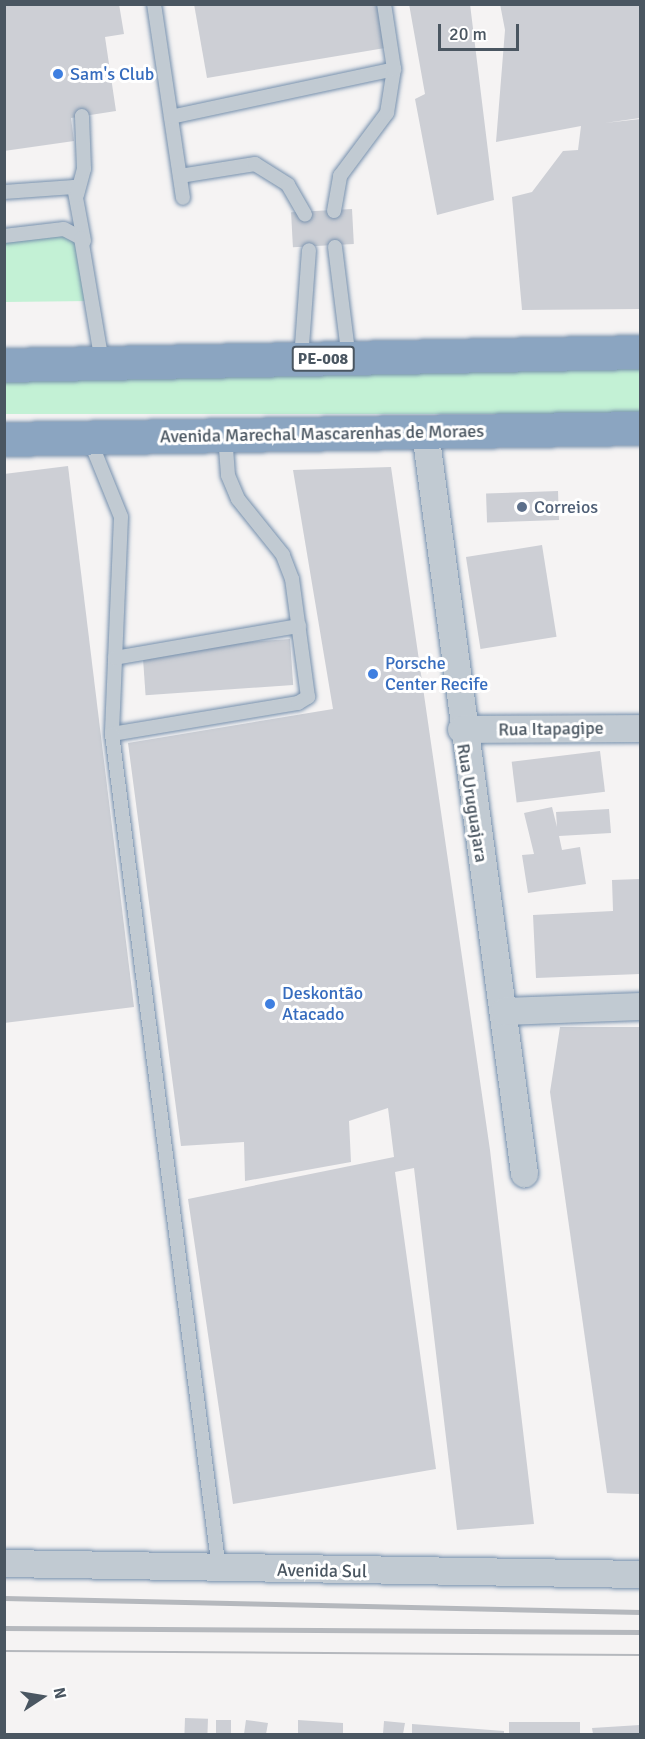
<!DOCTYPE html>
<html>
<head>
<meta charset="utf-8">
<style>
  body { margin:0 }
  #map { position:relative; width:645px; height:1739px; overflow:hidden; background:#f5f3f3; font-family:Signika,sans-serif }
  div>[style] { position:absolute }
  .green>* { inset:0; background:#c3f1d5; transform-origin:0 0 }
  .building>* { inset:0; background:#cdcfd5; transform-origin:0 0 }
  .roads { filter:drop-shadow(0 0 2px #7690ad) drop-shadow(0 0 2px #7690ad) }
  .lane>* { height:14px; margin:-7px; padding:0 7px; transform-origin:7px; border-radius:7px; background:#c1cad2 }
  .street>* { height:27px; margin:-13.5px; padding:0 13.5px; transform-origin:13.5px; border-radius:13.5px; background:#c1cad2 }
  .highway>* { height:33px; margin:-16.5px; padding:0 16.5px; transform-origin:16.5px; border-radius:16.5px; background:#8ba5c1 }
  .tram>* { height:1.5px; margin:-0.75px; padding:0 0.75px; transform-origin:0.75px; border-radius:0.75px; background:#b5b8bd }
  .rail>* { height:4.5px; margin:-2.25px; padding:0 2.25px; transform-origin:2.25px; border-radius:2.25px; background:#b5b8bd }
  .dots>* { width:16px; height:16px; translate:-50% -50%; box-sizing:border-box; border:3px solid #fff; border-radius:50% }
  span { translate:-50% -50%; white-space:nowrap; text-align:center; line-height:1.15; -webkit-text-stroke:6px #fff; paint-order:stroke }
  .shield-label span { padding:2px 4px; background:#fff; border:2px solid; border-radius:4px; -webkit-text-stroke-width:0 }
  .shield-label { font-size:16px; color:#4a5661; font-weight:700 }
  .shop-label { font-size:18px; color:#366cbe }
  .left { translate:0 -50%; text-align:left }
  .street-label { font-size:18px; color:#4a5661 }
  .service-label { font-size:18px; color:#4e5e75 }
  .frame { position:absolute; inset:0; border:6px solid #4a5661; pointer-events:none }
  .north { position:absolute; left:12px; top:1667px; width:60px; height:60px; -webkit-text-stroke:4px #fff; paint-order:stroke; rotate:78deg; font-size:16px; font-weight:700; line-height:24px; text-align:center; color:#4a5661 }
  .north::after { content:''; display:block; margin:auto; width:21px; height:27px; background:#4a5661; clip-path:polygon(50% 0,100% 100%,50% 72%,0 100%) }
  .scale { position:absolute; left:438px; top:24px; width:81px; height:27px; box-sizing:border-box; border:3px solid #4a5661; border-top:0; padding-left:8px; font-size:18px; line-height:21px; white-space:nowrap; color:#4a5661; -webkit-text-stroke:4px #fff; paint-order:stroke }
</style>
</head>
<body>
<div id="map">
  <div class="green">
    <div style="clip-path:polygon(56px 233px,77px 240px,91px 301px,5px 302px,5px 240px)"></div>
    <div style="left:640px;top:360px;width:54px;height:636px;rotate:90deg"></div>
  </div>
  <div class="building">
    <div style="clip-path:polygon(4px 4px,119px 4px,124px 34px,105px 37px,116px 111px,71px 118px,74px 141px,4px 151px)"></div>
    <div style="clip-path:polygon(194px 4px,378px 4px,385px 48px,207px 78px)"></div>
    <div style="clip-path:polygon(409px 4px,470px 4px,494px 200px,437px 215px,415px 99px,425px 94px)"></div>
    <div style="clip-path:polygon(500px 4px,640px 4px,640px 118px,605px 123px,640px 119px,640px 309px,522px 310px,512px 197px,532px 192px,563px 151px,578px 150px,581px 126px,496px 142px,505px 30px)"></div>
    <div style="left:352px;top:209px;width:35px;height:61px;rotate:87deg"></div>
    <div style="clip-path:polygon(68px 466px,134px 1007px,4px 1023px,4px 474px)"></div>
    <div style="clip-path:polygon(391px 467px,490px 1150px,534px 1524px,457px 1530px,414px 1168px,395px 1172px,436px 1469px,233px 1504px,188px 1199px,394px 1157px,388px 1108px,349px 1121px,351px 1162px,245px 1181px,244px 1142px,181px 1146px,128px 743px,333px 709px,293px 470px)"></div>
    <div style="left:558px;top:491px;width:29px;height:72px;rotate:88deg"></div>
    <div style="left:542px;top:545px;width:93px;height:77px;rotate:81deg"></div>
    <div style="left:290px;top:639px;width:46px;height:148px;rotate:86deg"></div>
    <div style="left:600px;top:751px;width:41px;height:89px;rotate:83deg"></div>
    <div style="clip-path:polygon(552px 807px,557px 827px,556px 812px,609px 809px,611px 833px,559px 836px,562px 850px,580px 847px,586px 884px,528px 893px,522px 855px,534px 854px,524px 813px)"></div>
    <div style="clip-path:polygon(640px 879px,640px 974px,536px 978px,533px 915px,613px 911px,612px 880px)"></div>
    <div style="clip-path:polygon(560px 1027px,640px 1027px,640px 1494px,607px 1493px,550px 1092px)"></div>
    <div style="left:185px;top:1718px;width:23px;height:16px;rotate:2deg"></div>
    <div style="left:216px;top:1720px;width:15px;height:14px"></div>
    <div style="clip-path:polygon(246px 1720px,268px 1723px,266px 1734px,244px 1734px)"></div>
    <div style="clip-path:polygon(298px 1720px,343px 1723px,343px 1734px,298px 1734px)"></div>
    <div style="clip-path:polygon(384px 1721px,405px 1723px,403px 1734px,383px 1734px)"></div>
    <div style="left:509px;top:1722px;width:71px;height:12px"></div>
    <div style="clip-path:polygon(412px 1724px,504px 1731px,504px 1734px,412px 1734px)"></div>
    <div style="clip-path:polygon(640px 1725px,640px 1734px,593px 1734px,592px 1728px)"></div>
  </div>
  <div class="roads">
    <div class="lane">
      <div style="left:154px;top:4px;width:196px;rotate:81.5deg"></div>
      <div style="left:171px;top:117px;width:228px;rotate:-12.1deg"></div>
      <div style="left:180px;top:176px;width:76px;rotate:-9.1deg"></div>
      <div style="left:255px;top:164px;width:39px;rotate:32deg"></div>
      <div style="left:288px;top:185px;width:34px;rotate:60deg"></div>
      <div style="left:4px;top:192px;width:70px;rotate:-4.1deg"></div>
      <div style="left:74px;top:187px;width:55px;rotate:79.5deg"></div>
      <div style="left:77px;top:195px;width:27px;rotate:-75deg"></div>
      <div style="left:84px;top:169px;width:53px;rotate:-92.2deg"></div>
      <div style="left:334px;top:211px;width:36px;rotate:-80deg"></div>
      <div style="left:340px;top:176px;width:79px;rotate:-53.3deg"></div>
      <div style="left:387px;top:113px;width:45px;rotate:-81deg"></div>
      <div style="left:394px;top:69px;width:66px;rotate:-98.7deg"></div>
      <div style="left:4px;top:236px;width:60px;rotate:-6.7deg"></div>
      <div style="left:64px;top:229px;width:19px;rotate:28deg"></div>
      <div style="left:81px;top:238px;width:126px;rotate:80.4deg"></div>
      <div style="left:335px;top:247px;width:113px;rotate:82.9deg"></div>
      <div style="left:301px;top:359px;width:109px;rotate:-85.8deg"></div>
      <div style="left:89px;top:438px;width:85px;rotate:67.9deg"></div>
      <div style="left:121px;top:517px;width:217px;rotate:92.4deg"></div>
      <div style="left:112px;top:734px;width:189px;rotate:-9.5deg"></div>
      <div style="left:298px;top:703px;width:12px;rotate:-31deg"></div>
      <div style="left:308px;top:697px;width:119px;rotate:-97.7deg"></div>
      <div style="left:292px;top:579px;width:26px;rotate:-111deg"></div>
      <div style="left:283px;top:555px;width:72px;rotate:-128.8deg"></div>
      <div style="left:238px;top:499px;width:26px;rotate:-113deg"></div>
      <div style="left:228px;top:475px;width:40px;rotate:-94.3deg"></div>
      <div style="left:115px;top:658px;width:187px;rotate:-9.9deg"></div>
      <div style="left:112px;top:734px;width:842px;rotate:82.7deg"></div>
    </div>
    <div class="street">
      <div style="left:425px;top:432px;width:748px;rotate:82.39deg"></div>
      <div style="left:461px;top:729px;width:179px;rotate:-0.3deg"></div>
      <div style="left:504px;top:1011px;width:136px;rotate:-2.1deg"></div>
      <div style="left:4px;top:1563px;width:636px;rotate:0.99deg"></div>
    </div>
    <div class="highway">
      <div style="left:4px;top:365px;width:636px;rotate:-1.17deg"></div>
      <div style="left:4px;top:439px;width:636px;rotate:-0.99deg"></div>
    </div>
  </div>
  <div class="tram">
    <div style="left:4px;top:1651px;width:636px;rotate:0.36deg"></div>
  </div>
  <div class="rail">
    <div style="left:4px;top:1598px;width:636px;rotate:1.26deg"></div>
    <div style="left:4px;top:1628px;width:636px;rotate:0.36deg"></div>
  </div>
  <div class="dots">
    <div style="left:58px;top:74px;background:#3f7fe0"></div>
    <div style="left:522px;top:507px;background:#5c6f8a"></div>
    <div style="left:373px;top:674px;background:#3f7fe0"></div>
    <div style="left:270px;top:1004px;background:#3f7fe0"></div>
  </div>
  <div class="shield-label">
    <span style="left:323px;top:359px">PE-008</span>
  </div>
  <div class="shop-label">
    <span class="left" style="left:70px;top:74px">Sam's Club</span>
    <span class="left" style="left:385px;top:674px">Porsche<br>Center Recife</span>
    <span class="left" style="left:282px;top:1004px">Deskontão<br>Atacado</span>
  </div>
  <div class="street-label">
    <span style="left:322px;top:434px;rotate:-1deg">Avenida Marechal Mascarenhas de Moraes</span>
    <span style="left:551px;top:729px;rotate:-1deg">Rua Itapagipe</span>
    <span style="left:472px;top:803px;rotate:81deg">Rua Uruguajara</span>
    <span style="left:322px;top:1571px;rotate:1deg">Avenida Sul</span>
  </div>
  <div class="service-label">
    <span class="left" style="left:534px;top:507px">Correios</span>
  </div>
  <div class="frame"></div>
  <div class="north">N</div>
  <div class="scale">20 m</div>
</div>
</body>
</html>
